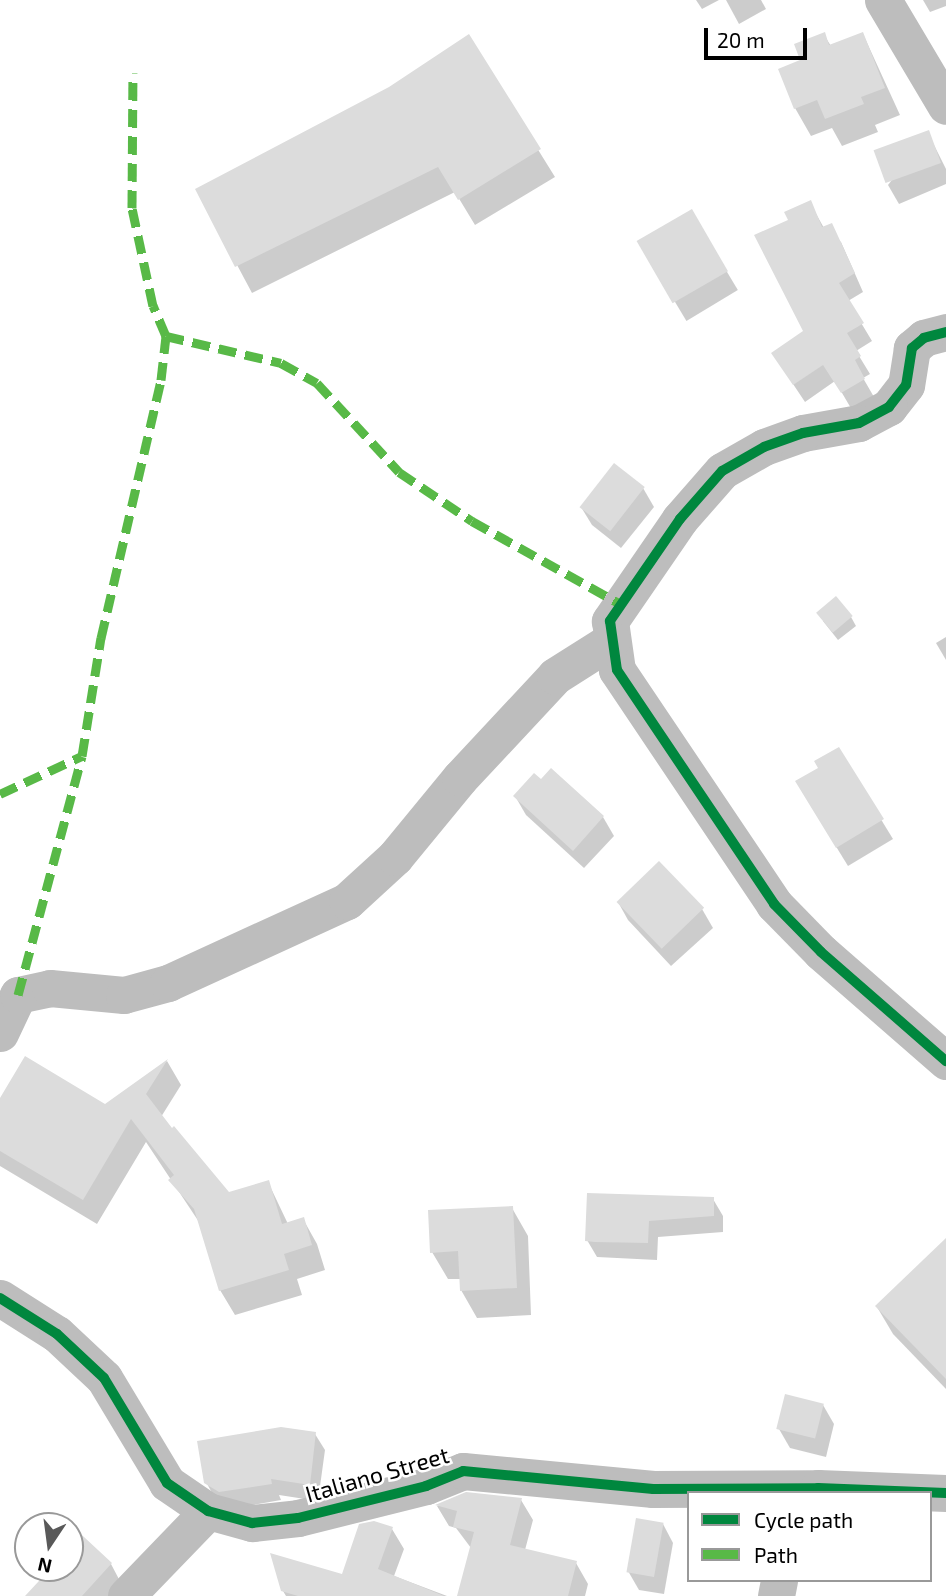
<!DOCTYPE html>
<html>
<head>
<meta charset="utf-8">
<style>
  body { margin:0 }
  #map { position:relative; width:946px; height:1596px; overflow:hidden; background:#fff; font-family:"Exo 2",sans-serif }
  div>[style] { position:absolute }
  .shadow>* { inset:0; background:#0003; transform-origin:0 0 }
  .building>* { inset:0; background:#dcdcdc; transform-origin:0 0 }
  .minor>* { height:37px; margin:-18.5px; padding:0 18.5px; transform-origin:18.5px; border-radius:18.5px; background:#bdbdbd }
  .quiet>* { height:9px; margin-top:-4.5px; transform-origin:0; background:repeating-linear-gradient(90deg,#58b947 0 18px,transparent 0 27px) }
  .cycleway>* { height:10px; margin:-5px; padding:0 5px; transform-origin:5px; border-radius:5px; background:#00873e }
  span { translate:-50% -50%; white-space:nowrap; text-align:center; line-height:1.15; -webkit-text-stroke:5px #fff; paint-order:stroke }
  .street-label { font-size:23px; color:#000 }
  .legend { position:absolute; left:687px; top:1491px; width:245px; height:91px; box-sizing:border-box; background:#fff; border:2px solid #999; margin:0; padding:9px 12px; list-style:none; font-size:21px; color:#000 }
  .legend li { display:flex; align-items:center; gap:14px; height:35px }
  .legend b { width:35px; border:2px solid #999 }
  .north { position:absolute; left:14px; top:1512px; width:70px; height:70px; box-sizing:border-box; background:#fff; border:2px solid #999; border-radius:50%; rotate:193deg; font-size:19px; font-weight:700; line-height:28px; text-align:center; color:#000 }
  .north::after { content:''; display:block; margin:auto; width:24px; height:32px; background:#595959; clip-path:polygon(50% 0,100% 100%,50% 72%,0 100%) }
  .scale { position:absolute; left:704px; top:28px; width:103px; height:32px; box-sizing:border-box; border:4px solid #000; border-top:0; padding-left:9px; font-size:21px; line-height:24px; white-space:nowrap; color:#000; -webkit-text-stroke:5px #fff; paint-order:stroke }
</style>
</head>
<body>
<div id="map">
  <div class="shadow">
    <div style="clip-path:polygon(696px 0,719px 0,702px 9px)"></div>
    <div style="clip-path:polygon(726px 0,761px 0,766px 9px,739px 24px)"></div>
    <div style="clip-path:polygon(923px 0,946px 0,946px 6px,930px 12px)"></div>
    <div style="clip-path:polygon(863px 34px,900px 115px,875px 125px,878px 132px,842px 146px,832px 128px,811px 136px,795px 108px,803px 61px,824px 35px,831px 46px)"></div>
    <div style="clip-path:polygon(468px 37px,555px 177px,475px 225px,455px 192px,252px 293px,197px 190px,389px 89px)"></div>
    <div style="clip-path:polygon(928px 133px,946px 169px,946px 184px,899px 204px,888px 185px)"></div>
    <div style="clip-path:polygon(810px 203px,824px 228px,841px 242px,863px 292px,848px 301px,872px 341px,856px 351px,870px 374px,863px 378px,874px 397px,852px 410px,835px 381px,805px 402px,773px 354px,805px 332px,790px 221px)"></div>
    <div style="left:691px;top:212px;width:91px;height:60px;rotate:59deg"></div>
    <div style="clip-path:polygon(643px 488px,654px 507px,621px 548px,592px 525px,581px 507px)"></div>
    <div style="clip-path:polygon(851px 617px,856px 626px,838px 640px,823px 621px)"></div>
    <div style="clip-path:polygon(946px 637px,946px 660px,936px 643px)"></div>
    <div style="clip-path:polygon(838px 749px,893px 839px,848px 866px,808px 801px,820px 768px)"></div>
    <div style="clip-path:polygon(515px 796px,603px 817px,614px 836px,584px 868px,526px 815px)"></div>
    <div style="clip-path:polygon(618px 902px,702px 909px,713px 928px,671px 966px,628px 920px)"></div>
    <div style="clip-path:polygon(167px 1061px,181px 1085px,161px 1117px,229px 1194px,268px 1182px,288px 1224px,303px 1219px,317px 1244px,325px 1270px,297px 1279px,302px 1295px,235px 1315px,220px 1290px,199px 1222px,146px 1142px,97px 1224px,0 1166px,0 1101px,105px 1106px)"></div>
    <div style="clip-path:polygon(713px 1199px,723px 1216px,723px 1232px,658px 1237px,657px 1260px,597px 1257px,587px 1240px)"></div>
    <div style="clip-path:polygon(512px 1208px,528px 1236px,531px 1315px,477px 1318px,461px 1290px,461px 1279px,448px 1279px,432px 1252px)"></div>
    <div style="clip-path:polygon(946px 1265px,946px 1389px,893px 1334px,877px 1307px)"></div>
    <div style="clip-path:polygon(823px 1405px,834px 1424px,826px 1457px,790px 1448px,779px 1429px)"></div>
    <div style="clip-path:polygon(315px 1434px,325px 1450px,318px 1501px,279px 1495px,281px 1500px,230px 1509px,216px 1500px,206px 1482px)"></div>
    <div style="clip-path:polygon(466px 1494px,521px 1500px,533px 1520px,525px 1550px,576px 1563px,588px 1584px,585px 1596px,459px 1596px,471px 1548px,456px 1528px,449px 1526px,437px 1506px)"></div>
    <div style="clip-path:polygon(638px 1520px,663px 1524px,673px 1543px,664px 1594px,639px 1590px,628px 1571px)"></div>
    <div style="clip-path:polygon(392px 1529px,404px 1549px,394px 1576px,447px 1596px,286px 1596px,283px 1591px,343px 1576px)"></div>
    <div style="clip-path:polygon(70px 1550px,111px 1564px,121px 1583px,109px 1596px,28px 1596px,54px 1568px,70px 1568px)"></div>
  </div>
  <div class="building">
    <div style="clip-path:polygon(825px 32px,829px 45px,863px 32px,885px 88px,861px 97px,864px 104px,825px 119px,817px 100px,794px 109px,778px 69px,800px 60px,794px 44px)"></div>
    <div style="clip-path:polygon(469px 34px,541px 149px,458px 200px,438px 167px,235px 267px,195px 189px,389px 87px)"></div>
    <div style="left:929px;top:130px;width:35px;height:59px;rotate:70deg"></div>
    <div style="clip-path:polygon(811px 200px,822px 227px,832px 223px,855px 273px,839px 283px,864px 323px,847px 333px,861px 356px,855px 360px,865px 379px,841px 393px,823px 365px,793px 385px,771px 353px,803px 331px,754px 235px,788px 220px,784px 212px)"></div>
    <div style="left:692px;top:209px;width:72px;height:64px;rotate:60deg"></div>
    <div style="left:614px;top:463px;width:39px;height:56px;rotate:38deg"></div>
    <div style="left:836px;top:596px;width:26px;height:26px;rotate:50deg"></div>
    <div style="clip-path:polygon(839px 747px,884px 819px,836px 848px,795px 781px,818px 768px,814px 761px)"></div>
    <div style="clip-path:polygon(551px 768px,604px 816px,573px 851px,513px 796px,534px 773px,541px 779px)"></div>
    <div style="left:659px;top:861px;width:65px;height:59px;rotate:46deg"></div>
    <div style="clip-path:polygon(25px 1056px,105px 1104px,168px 1059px,146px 1094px,172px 1128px,174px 1126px,229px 1192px,269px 1180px,282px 1224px,304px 1217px,312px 1245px,284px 1254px,289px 1270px,219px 1291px,194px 1209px,168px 1180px,174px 1175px,131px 1119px,83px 1200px,0 1151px,0 1098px)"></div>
    <div style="clip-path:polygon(587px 1193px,714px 1197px,714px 1216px,649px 1221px,648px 1243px,595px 1242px,585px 1241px)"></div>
    <div style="clip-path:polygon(513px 1206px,517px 1288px,460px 1291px,458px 1251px,430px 1253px,428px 1210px)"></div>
    <div style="clip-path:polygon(946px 1238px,946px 1379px,875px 1306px)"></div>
    <div style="left:785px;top:1394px;width:40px;height:36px;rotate:14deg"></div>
    <div style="clip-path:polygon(281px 1427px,316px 1432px,310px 1485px,271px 1479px,272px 1484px,219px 1492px,204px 1483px,197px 1441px)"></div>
    <div style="clip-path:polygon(466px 1492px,522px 1498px,510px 1545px,577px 1561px,568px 1596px,457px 1596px,474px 1532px,453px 1527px,457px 1511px,435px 1505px)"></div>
    <div style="left:636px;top:1518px;width:28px;height:55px;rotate:10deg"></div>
    <div style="clip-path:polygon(374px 1521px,393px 1527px,378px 1569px,444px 1596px,298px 1596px,281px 1591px,270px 1553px,342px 1574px,359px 1524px)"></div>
    <div style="clip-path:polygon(70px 1524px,112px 1563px,82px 1596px,25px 1596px,51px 1568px,70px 1568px)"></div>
  </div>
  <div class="minor">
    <div style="left:883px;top:0;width:123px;rotate:59.3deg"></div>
    <div style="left:946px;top:332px;width:23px;rotate:165deg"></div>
    <div style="left:924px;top:338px;width:16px;rotate:140deg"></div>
    <div style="left:912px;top:348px;width:37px;rotate:99deg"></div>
    <div style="left:906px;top:385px;width:28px;rotate:128deg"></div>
    <div style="left:889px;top:407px;width:34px;rotate:152deg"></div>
    <div style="left:859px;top:423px;width:57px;rotate:169.9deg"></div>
    <div style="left:803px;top:433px;width:41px;rotate:160.3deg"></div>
    <div style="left:764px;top:447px;width:48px;rotate:150.3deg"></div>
    <div style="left:722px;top:471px;width:64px;rotate:131.2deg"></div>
    <div style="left:680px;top:519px;width:124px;rotate:124.5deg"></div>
    <div style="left:610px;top:621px;width:49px;rotate:81.9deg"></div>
    <div style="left:617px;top:670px;width:282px;rotate:56.1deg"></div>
    <div style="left:774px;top:904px;width:67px;rotate:45.6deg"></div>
    <div style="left:821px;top:952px;width:166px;rotate:41.1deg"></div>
    <div style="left:0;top:1033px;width:42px;rotate:-64.7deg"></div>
    <div style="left:18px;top:995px;width:33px;rotate:-12deg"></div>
    <div style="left:50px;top:988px;width:74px;rotate:5.4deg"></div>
    <div style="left:124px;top:995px;width:46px;rotate:-15.3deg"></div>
    <div style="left:168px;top:983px;width:197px;rotate:-24.6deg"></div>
    <div style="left:347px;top:901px;width:65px;rotate:-42.5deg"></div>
    <div style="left:395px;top:857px;width:102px;rotate:-50.6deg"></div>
    <div style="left:460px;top:778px;width:139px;rotate:-47deg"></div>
    <div style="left:555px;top:676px;width:67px;rotate:-32.3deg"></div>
    <div style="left:0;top:1298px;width:67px;rotate:32.3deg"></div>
    <div style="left:57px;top:1334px;width:64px;rotate:43.1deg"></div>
    <div style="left:104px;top:1378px;width:122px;rotate:59deg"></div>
    <div style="left:167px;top:1483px;width:50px;rotate:34.3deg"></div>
    <div style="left:208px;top:1511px;width:46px;rotate:15.3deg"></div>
    <div style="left:252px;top:1523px;width:46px;rotate:-6.2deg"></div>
    <div style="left:298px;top:1518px;width:132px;rotate:-14deg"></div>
    <div style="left:426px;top:1486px;width:40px;rotate:-22deg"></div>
    <div style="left:463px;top:1471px;width:191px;rotate:5.4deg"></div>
    <div style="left:653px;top:1489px;width:165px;rotate:-0.3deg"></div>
    <div style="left:818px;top:1488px;width:128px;rotate:2.2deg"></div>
    <div style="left:126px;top:1596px;width:118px;rotate:-46deg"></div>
    <div style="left:776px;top:1596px;width:16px;rotate:-79deg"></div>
  </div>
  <div class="quiet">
    <div style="left:166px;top:336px;width:118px;rotate:13.2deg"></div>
    <div style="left:281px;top:363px;width:41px;rotate:29.1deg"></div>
    <div style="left:317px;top:383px;width:121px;rotate:47.3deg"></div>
    <div style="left:399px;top:472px;width:88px;rotate:33.9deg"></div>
    <div style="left:472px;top:521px;width:168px;rotate:29.2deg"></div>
    <div style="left:0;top:794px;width:90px;rotate:-24.9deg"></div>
    <div style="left:18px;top:995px;width:247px;rotate:-75deg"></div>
    <div style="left:82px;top:756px;width:120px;rotate:-80.9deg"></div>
    <div style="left:101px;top:638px;width:265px;rotate:-76.9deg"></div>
    <div style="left:161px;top:380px;width:44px;rotate:-83.5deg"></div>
    <div style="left:166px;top:336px;width:33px;rotate:-113deg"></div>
    <div style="left:153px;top:306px;width:100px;rotate:-102.1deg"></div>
    <div style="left:132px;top:208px;width:135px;rotate:-89.6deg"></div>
  </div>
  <div class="cycleway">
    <div style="left:946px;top:332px;width:23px;rotate:165deg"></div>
    <div style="left:924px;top:338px;width:16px;rotate:140deg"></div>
    <div style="left:912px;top:348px;width:37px;rotate:99deg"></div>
    <div style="left:906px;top:385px;width:28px;rotate:128deg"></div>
    <div style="left:889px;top:407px;width:34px;rotate:152deg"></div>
    <div style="left:859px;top:423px;width:57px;rotate:169.9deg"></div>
    <div style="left:803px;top:433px;width:41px;rotate:160.3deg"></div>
    <div style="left:764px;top:447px;width:48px;rotate:150.3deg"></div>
    <div style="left:722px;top:471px;width:64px;rotate:131.2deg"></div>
    <div style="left:680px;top:519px;width:124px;rotate:124.5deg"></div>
    <div style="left:610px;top:621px;width:49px;rotate:81.9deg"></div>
    <div style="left:617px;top:670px;width:282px;rotate:56.1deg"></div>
    <div style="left:774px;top:904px;width:67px;rotate:45.6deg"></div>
    <div style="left:821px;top:952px;width:166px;rotate:41.1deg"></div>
    <div style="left:0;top:1298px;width:67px;rotate:32.3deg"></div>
    <div style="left:57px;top:1334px;width:64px;rotate:43.1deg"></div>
    <div style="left:104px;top:1378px;width:122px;rotate:59deg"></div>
    <div style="left:167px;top:1483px;width:50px;rotate:34.3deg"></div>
    <div style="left:208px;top:1511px;width:46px;rotate:15.3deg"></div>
    <div style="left:252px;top:1523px;width:46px;rotate:-6.2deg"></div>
    <div style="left:298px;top:1518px;width:132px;rotate:-14deg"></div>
    <div style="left:426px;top:1486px;width:40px;rotate:-22deg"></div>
    <div style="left:463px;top:1471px;width:191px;rotate:5.4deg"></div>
    <div style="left:653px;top:1489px;width:165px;rotate:-0.3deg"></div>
    <div style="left:818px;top:1488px;width:128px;rotate:2.2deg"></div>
  </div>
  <div class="street-label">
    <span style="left:377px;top:1474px;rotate:-16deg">Italiano Street</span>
  </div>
  <ul class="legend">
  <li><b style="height:9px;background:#00873e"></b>Cycle path</li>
  <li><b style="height:9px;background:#58b947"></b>Path</li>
  </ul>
  <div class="north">N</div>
  <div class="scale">20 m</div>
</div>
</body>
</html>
